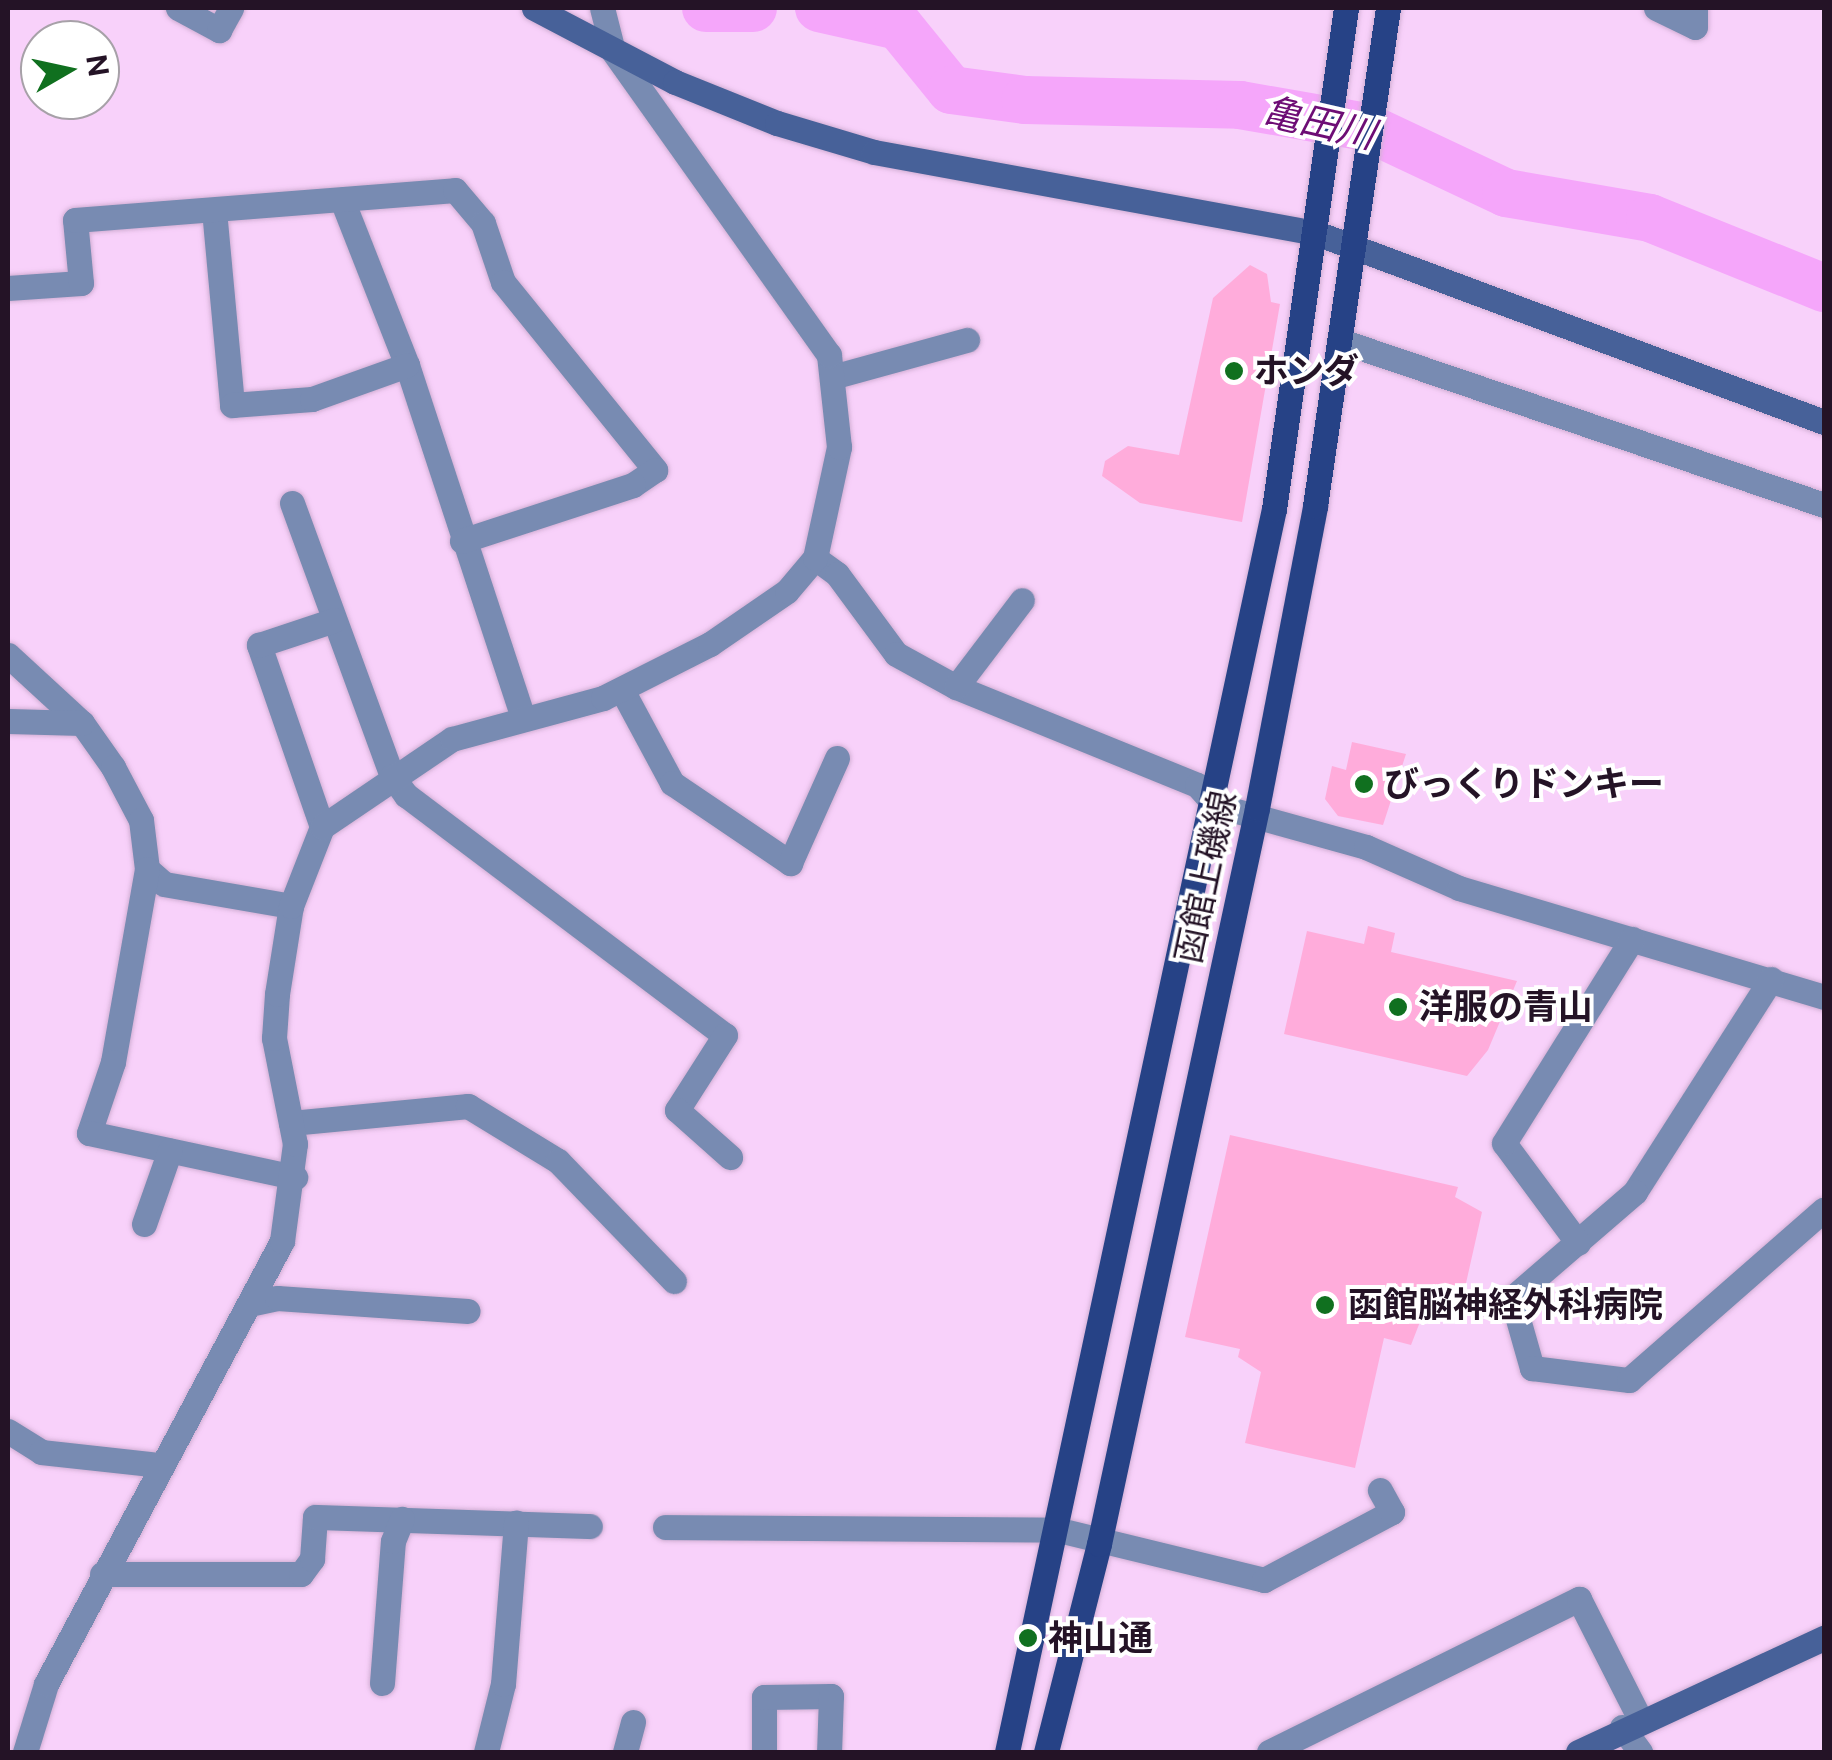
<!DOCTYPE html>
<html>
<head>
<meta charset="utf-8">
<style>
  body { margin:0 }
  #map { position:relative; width:1832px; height:1760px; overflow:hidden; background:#f8d1fa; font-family:"Public Sans","Noto Sans JP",sans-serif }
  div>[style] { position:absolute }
  .river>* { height:48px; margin:-24px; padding:0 24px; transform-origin:24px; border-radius:24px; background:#f5a6fa }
  .building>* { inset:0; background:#ffacdb }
  .roads { filter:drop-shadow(0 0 2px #d2afd4) drop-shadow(0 0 2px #d2afd4) }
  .street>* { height:25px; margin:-12.5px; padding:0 12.5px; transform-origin:12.5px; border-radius:12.5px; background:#788bb2 }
  .secondary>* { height:25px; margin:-12.5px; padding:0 12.5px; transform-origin:12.5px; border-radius:12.5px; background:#476199 }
  .primary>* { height:25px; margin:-12.5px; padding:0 12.5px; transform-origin:12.5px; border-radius:12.5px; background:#264286 }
  .dots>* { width:28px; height:28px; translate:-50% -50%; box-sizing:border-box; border:5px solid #fff; border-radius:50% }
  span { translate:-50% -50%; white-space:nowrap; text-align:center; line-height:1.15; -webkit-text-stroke:8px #fff; paint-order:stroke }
  .poi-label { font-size:35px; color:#241326; font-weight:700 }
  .left { translate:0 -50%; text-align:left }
  .street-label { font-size:35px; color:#241326 }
  .water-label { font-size:38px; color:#6d0d75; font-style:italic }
  .frame { position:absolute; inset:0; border:10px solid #241326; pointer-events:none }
  .north { position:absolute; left:20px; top:20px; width:100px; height:100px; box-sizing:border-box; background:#fff; border:2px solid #a7a1a8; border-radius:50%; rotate:81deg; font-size:28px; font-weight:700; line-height:40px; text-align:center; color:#241326 }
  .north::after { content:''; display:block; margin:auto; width:35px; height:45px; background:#10701f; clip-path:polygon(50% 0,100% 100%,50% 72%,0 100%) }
</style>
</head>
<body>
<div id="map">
  <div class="river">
    <div style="left:706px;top:8px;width:47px"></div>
    <div style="left:819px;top:8px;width:82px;rotate:12.7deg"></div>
    <div style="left:899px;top:26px;width:82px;rotate:50.9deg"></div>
    <div style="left:951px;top:90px;width:75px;rotate:7.7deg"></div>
    <div style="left:1025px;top:100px;width:215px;rotate:1.3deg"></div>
    <div style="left:1240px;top:105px;width:128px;rotate:9.9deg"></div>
    <div style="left:1366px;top:127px;width:155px;rotate:25.2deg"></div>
    <div style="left:1506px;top:193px;width:146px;rotate:9.8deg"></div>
    <div style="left:1650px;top:218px;width:188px;rotate:21.9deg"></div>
  </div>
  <div class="building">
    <div style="clip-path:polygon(1250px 265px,1267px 274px,1271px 302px,1280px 304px,1242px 522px,1140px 503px,1102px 476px,1105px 461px,1128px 446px,1179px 455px,1213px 298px)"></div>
    <div style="clip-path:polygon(1352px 742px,1406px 754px,1383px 825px,1338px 816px,1325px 799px,1332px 766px,1346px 770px)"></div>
    <div style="clip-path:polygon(1368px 926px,1395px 933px,1391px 952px,1517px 981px,1488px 1050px,1467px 1076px,1284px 1034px,1307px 931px,1364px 944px)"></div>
    <div style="clip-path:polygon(1230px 1135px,1458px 1187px,1455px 1197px,1482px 1212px,1462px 1301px,1447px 1314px,1425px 1309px,1411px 1345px,1384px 1338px,1355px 1468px,1245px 1443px,1261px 1372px,1238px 1357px,1240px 1349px,1185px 1337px)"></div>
  </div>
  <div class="roads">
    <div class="street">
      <div style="left:178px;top:8px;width:47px;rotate:28.2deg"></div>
      <div style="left:219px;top:30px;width:25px;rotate:-61deg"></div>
      <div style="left:1656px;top:8px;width:43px;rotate:26deg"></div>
      <div style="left:1695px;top:27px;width:19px;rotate:-90deg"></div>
      <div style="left:342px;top:200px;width:177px;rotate:68.5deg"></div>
      <div style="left:407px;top:365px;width:368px;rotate:71.8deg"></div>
      <div style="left:214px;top:210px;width:196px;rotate:84.7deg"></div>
      <div style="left:232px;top:405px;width:80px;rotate:-4.3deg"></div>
      <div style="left:312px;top:399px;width:101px;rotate:-19.7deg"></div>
      <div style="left:8px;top:288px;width:73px;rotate:-3.9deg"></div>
      <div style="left:81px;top:283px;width:63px;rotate:-95.4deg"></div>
      <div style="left:75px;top:220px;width:381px;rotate:-4.5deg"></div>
      <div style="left:455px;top:190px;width:43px;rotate:49.7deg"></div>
      <div style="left:483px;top:223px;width:62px;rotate:71.3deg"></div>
      <div style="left:503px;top:282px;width:242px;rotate:51deg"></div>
      <div style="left:655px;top:470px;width:27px;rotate:146deg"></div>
      <div style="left:633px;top:485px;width:180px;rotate:161.9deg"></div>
      <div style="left:1341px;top:341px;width:510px;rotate:18.75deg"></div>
      <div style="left:836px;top:376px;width:136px;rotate:-15.4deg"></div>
      <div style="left:292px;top:503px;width:291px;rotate:69.9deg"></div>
      <div style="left:392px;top:776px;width:24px;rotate:54deg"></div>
      <div style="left:406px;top:795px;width:399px;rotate:37deg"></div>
      <div style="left:725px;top:1035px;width:89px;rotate:122.6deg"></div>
      <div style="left:677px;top:1110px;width:71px;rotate:41.6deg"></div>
      <div style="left:815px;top:558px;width:27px;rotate:36deg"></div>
      <div style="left:837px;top:574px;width:99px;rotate:53.6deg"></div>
      <div style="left:896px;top:654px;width:68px;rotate:28.8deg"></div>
      <div style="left:956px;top:687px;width:260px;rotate:22.1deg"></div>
      <div style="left:1197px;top:785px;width:27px;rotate:48deg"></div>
      <div style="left:1215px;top:805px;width:157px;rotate:15.5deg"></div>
      <div style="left:1366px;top:847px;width:102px;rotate:23.8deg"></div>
      <div style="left:1459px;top:888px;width:381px;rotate:16.6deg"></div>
      <div style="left:8px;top:655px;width:100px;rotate:42.6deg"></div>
      <div style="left:82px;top:723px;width:54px;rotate:54.8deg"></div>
      <div style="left:113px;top:767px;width:60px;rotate:62.2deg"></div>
      <div style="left:141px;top:820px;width:49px;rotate:83deg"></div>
      <div style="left:147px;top:869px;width:23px;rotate:41deg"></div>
      <div style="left:164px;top:884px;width:129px;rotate:9.8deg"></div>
      <div style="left:956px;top:687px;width:109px;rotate:-52.8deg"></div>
      <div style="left:622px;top:690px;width:106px;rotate:61.7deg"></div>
      <div style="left:672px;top:783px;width:143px;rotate:34.1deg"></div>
      <div style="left:790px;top:863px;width:115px;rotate:-65.9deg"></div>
      <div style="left:8px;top:721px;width:74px;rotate:1.5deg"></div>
      <div style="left:322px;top:827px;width:193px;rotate:-109.1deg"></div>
      <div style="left:259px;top:645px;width:79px;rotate:-18.4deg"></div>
      <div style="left:147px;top:869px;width:196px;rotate:100deg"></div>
      <div style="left:113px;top:1062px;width:75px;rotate:108.7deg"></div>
      <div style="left:89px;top:1133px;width:211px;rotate:12.1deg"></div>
      <div style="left:1771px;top:979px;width:253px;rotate:122.6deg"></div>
      <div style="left:1635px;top:1192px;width:162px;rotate:139.2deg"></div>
      <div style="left:1512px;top:1298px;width:73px;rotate:74.1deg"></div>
      <div style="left:1532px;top:1368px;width:98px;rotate:7.1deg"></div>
      <div style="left:1629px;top:1380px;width:259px;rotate:-41.2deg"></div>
      <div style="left:291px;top:1123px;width:178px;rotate:-5.5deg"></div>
      <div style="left:468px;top:1106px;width:105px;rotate:31.4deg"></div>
      <div style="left:558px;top:1161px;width:167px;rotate:46deg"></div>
      <div style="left:144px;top:1224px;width:78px;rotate:-70.6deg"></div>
      <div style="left:1578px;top:1243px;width:124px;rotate:-126.5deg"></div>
      <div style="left:1504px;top:1143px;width:241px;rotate:-57.9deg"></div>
      <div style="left:254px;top:1303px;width:24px;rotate:-12deg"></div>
      <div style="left:277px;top:1298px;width:191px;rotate:3.9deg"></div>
      <div style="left:8px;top:1431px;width:39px;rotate:32deg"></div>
      <div style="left:41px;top:1452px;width:118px;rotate:6.3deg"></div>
      <div style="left:665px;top:1527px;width:394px;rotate:0.4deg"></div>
      <div style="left:1059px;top:1530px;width:211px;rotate:13.7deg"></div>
      <div style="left:1264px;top:1580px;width:145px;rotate:-28deg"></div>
      <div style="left:1392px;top:1512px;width:25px;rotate:-119deg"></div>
      <div style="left:102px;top:1574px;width:199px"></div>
      <div style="left:301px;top:1574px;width:19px;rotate:-54deg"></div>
      <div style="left:312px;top:1559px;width:42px;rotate:-85.9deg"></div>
      <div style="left:315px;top:1517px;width:275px;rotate:1.9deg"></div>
      <div style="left:382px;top:1683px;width:142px;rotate:-85.6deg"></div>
      <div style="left:393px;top:1541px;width:24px;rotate:-68deg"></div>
      <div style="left:1622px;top:1727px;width:31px;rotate:54deg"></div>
      <div style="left:25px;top:1752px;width:71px;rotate:-72.8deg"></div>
      <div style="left:46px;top:1684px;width:502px;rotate:-61.95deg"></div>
      <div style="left:282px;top:1241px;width:98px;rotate:-82.4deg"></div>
      <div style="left:295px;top:1144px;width:108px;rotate:-101.2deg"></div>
      <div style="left:274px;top:1038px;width:44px;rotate:-86.1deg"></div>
      <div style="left:277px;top:994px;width:89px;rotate:-81deg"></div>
      <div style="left:291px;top:906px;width:85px;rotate:-68.6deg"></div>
      <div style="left:322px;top:827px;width:157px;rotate:-34.1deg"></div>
      <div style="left:452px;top:739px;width:156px;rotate:-15.2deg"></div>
      <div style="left:603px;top:698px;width:120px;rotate:-26.8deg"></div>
      <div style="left:710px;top:644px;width:93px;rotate:-34.5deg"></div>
      <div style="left:787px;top:591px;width:43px;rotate:-49.7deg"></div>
      <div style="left:815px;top:558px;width:114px;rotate:-77.8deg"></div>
      <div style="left:839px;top:447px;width:93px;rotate:-96.2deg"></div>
      <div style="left:829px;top:355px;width:373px;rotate:-125.4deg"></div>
      <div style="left:613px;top:51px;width:44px;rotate:-104.3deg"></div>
      <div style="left:486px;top:1752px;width:70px;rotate:-76deg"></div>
      <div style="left:503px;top:1684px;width:162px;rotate:-85.4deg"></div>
      <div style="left:625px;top:1752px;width:31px;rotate:-75deg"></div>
      <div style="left:764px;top:1752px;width:55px;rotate:-90deg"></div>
      <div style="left:764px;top:1697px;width:67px;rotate:-0.9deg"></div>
      <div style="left:831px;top:1696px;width:56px;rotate:92deg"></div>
      <div style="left:1269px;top:1752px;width:346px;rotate:-26.3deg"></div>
      <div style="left:1579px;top:1599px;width:135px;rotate:63.1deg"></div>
    </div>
    <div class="secondary">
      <div style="left:534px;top:8px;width:159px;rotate:27.7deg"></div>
      <div style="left:675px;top:82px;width:110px;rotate:21.9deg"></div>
      <div style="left:777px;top:123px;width:101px;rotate:16.6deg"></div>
      <div style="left:874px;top:152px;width:449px;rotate:10.4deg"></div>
      <div style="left:1316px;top:233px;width:542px;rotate:20.41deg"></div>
      <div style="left:1578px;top:1752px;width:271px;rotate:-24.9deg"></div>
    </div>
    <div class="primary">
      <div style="left:1007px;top:1752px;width:1271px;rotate:-77.88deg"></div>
      <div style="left:1274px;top:509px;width:506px;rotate:-81.82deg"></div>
      <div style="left:1046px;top:1752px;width:215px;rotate:-75.7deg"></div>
      <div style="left:1099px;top:1544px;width:753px;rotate:-77.88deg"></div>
      <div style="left:1257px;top:808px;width:308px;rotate:-79.1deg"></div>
      <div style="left:1315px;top:506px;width:503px;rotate:-81.66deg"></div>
    </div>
  </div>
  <div class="dots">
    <div style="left:1234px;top:371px;background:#10701f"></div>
    <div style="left:1364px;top:784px;background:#10701f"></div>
    <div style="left:1398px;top:1007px;background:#10701f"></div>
    <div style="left:1325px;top:1305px;background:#10701f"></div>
    <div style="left:1028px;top:1638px;background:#10701f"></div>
  </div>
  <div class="poi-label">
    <span class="left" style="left:1254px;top:371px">ホンダ</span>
    <span class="left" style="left:1384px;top:784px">びっくりドンキー</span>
    <span class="left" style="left:1418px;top:1007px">洋服の青山</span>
    <span class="left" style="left:1348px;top:1305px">函館脳神経外科病院</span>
    <span class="left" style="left:1048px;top:1638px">神山通</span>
  </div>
  <div class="street-label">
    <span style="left:1206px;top:877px;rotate:-78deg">函館上磯線</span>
  </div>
  <div class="water-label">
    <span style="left:1319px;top:123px;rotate:13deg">亀田川</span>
  </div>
  <div class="frame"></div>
  <div class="north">N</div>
</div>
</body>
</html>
